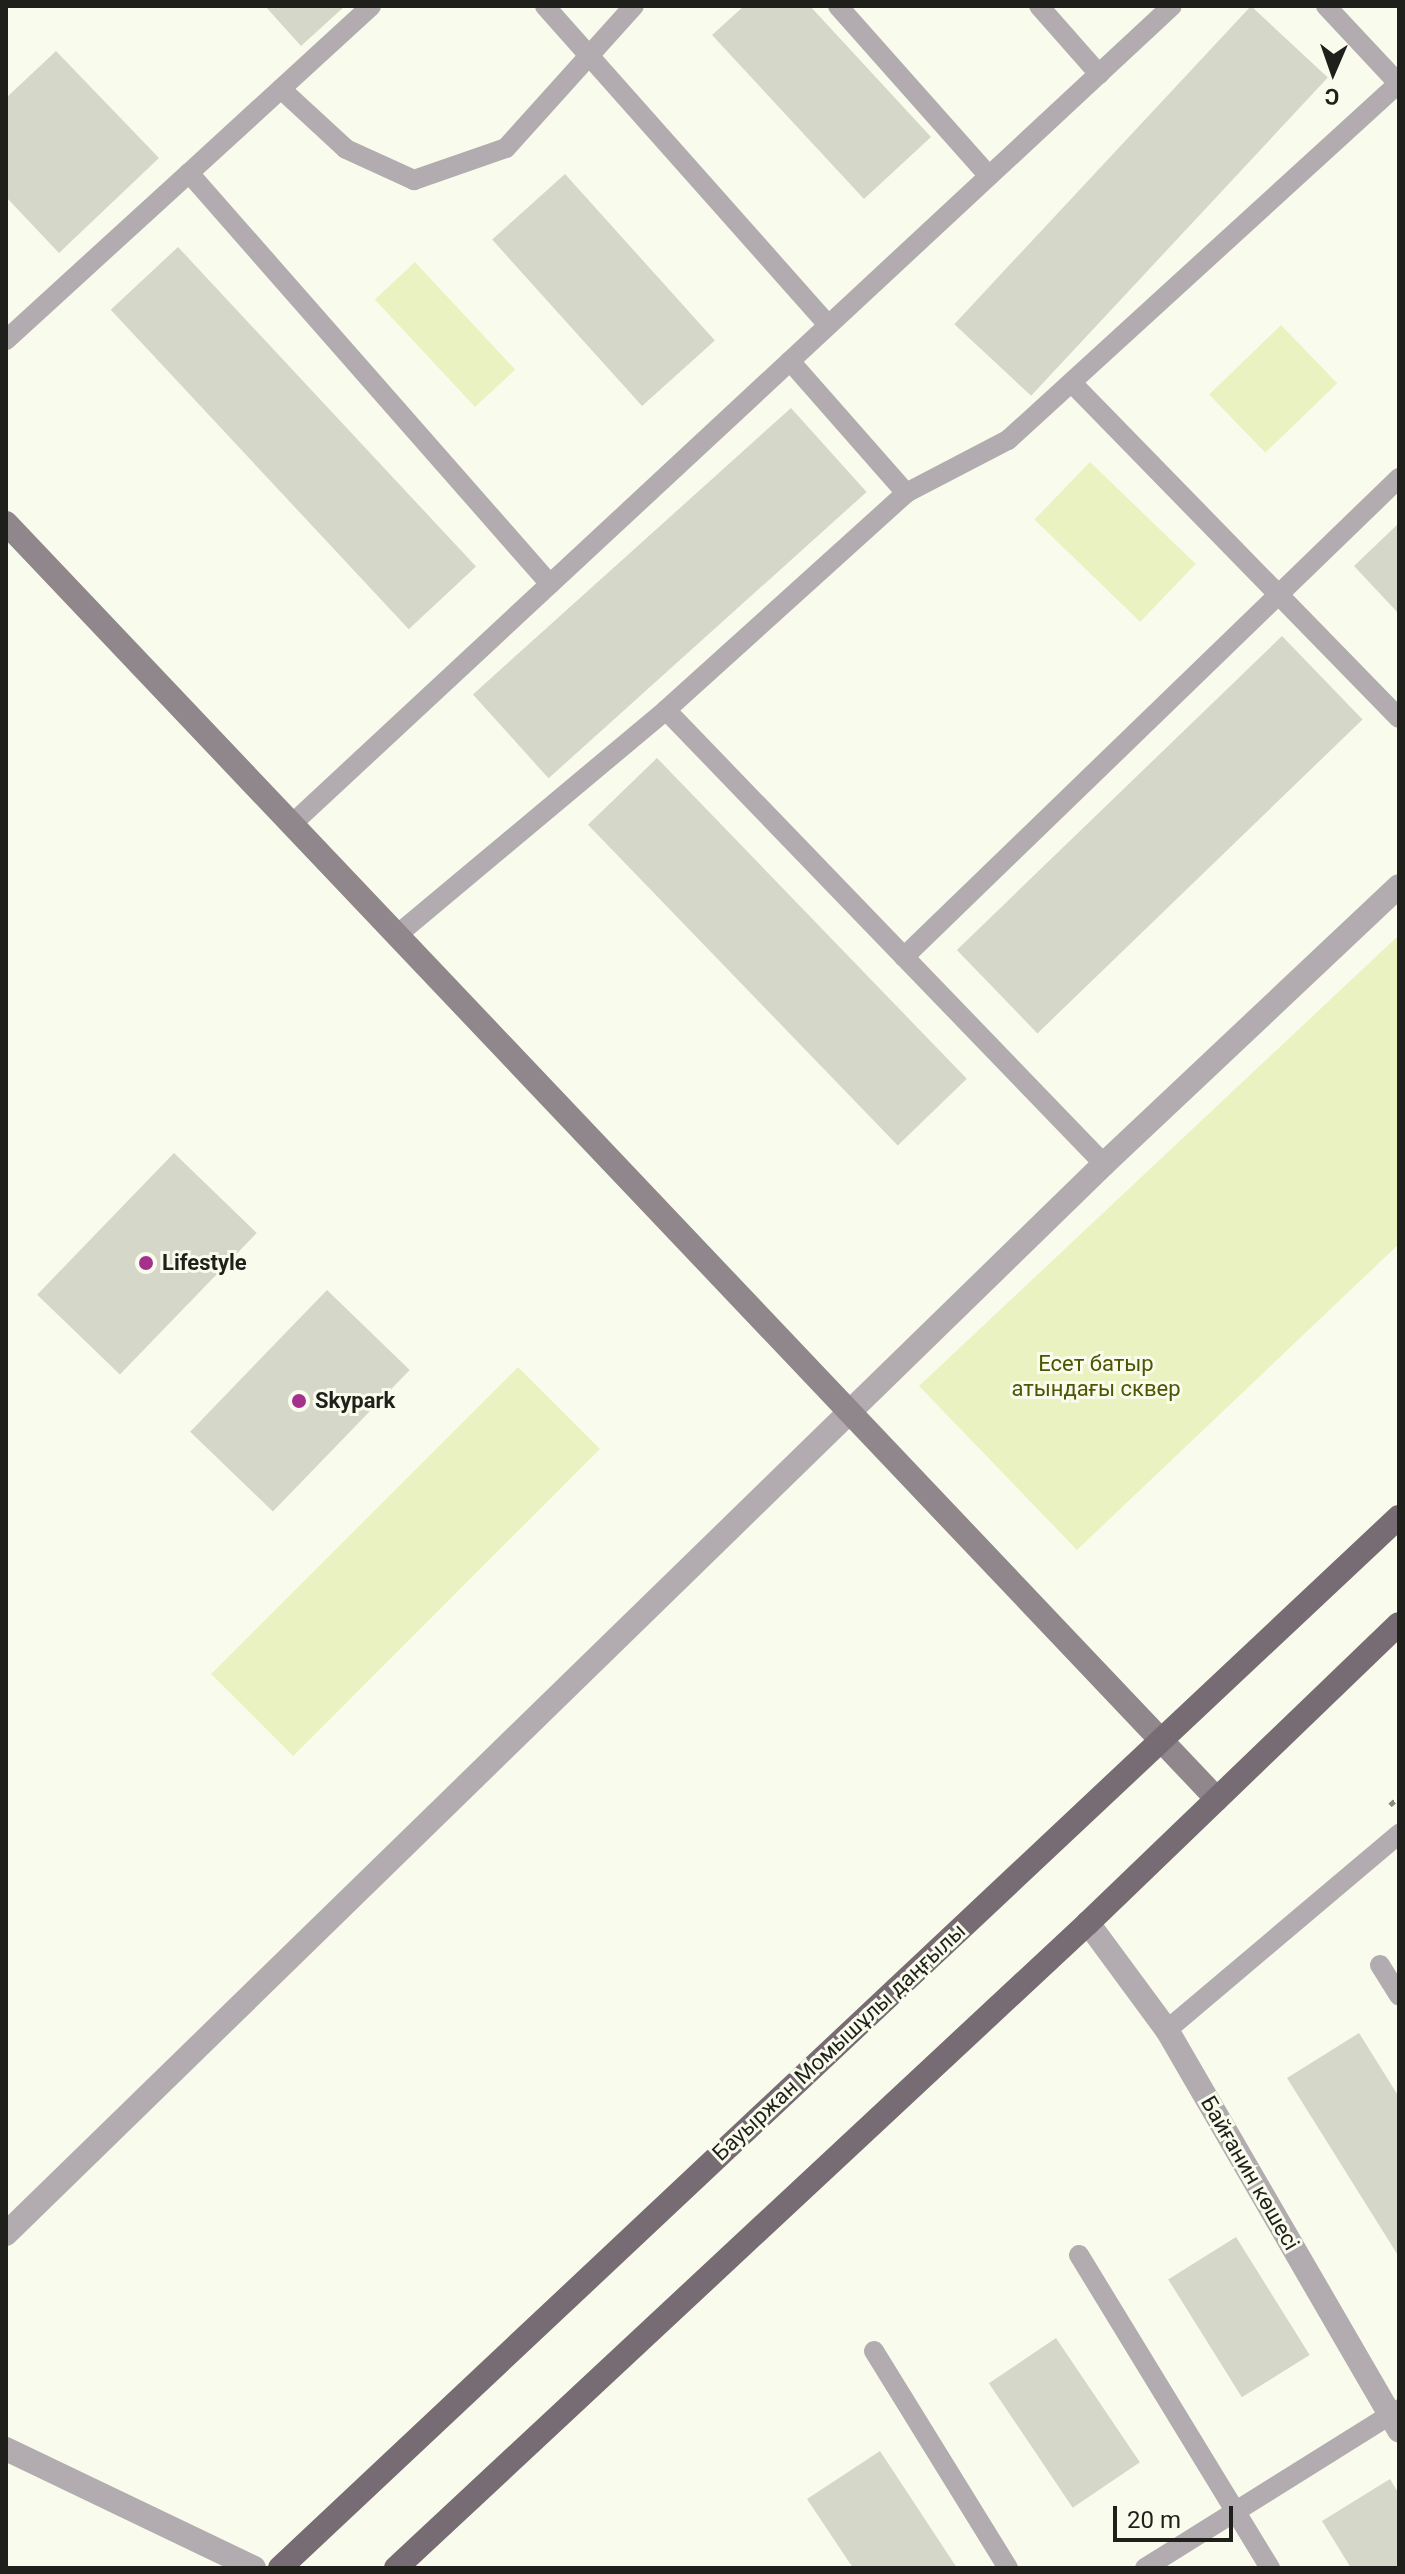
<!DOCTYPE html>
<html>
<head>
<meta charset="utf-8">
<style>
  body { margin:0 }
  #map { position:relative; width:1405px; height:2574px; overflow:hidden; background:#f9fcec; font-family:Roboto,sans-serif }
  div>[style] { position:absolute }
  .green>* { inset:0; background:#eaf2c2; transform-origin:0 0 }
  .building>* { inset:0; background:#d5d8c9; transform-origin:0 0 }
  .path>* { height:5px; margin-top:-2.5px; transform-origin:0; background:repeating-linear-gradient(90deg,#898b80 0 6px,transparent 0 12px) }
  .lane>* { height:20px; margin:-10px; padding:0 10px; transform-origin:10px; border-radius:10px; background:#b2acb0 }
  .street>* { height:24px; margin:-12px; padding:0 12px; transform-origin:12px; border-radius:12px; background:#b2acb0 }
  .secondary>* { height:24px; margin:-12px; padding:0 12px; transform-origin:12px; border-radius:12px; background:#90878d }
  .primary>* { height:24px; margin:-12px; padding:0 12px; transform-origin:12px; border-radius:12px; background:#776c73 }
  .dots>* { width:22px; height:22px; translate:-50% -50%; box-sizing:border-box; border:4px solid #f9fcec; border-radius:50% }
  span { translate:-50% -50%; white-space:nowrap; text-align:center; line-height:1.15; -webkit-text-stroke:6px #f9fcec; paint-order:stroke }
  .poi-label { font-size:22px; color:#1f201b; font-weight:700 }
  .left { translate:0 -50%; text-align:left }
  .park-label { font-size:22px; color:#4e5603 }
  .street-label { font-size:22px; color:#1f201b }
  .frame { position:absolute; inset:0; border:8px solid #1f201b; pointer-events:none }
  .north { position:absolute; left:1293px; top:32px; width:80px; height:80px; -webkit-text-stroke:6px #f9fcec; paint-order:stroke; rotate:182deg; font-size:22px; font-weight:700; line-height:32px; text-align:center; color:#1f201b }
  .north::after { content:''; display:block; margin:auto; width:28px; height:36px; background:#1f201b; clip-path:polygon(50% 0,100% 100%,50% 72%,0 100%) }
  .scale { position:absolute; left:1113px; top:2506px; width:120px; height:36px; box-sizing:border-box; border:4px solid #1f201b; border-top:0; padding-left:10px; font-size:24px; line-height:28px; white-space:nowrap; color:#1f201b; -webkit-text-stroke:6px #f9fcec; paint-order:stroke }
</style>
</head>
<body>
<div id="map">
  <div class="green">
    <div style="left:415px;top:262px;width:147px;height:55px;rotate:47deg"></div>
    <div style="left:1281px;top:325px;width:81px;height:100px;rotate:46deg"></div>
    <div style="left:1090px;top:462px;width:147px;height:80px;rotate:44deg"></div>
    <div style="clip-path:polygon(1399px 935px,1399px 1244px,1077px 1550px,919px 1386px)"></div>
    <div style="left:518px;top:1367px;width:116px;height:434px;rotate:45deg"></div>
  </div>
  <div class="building">
    <div style="clip-path:polygon(265px 6px,345px 6px,301px 46px)"></div>
    <div style="clip-path:polygon(744px 6px,810px 6px,931px 137px,864px 199px,712px 35px)"></div>
    <div style="left:1251px;top:6px;width:105px;height:435px;rotate:43deg"></div>
    <div style="clip-path:polygon(56px 51px,159px 158px,59px 253px,6px 197px,6px 98px)"></div>
    <div style="left:565px;top:174px;width:224px;height:98px;rotate:48deg"></div>
    <div style="left:178px;top:247px;width:437px;height:92px;rotate:47deg"></div>
    <div style="left:791px;top:408px;width:113px;height:428px;rotate:48deg"></div>
    <div style="clip-path:polygon(1399px 523px,1399px 614px,1354px 566px)"></div>
    <div style="left:1282px;top:636px;width:116px;height:452px;rotate:46deg"></div>
    <div style="left:657px;top:758px;width:446px;height:96px;rotate:46deg"></div>
    <div style="left:174px;top:1153px;width:115px;height:197px;rotate:44deg"></div>
    <div style="left:327px;top:1290px;width:115px;height:197px;rotate:44deg"></div>
    <div style="clip-path:polygon(1359px 2033px,1399px 2097px,1399px 2257px,1287px 2078px)"></div>
    <div style="left:1236px;top:2237px;width:139px;height:80px;rotate:58deg"></div>
    <div style="left:1056px;top:2338px;width:150px;height:81px;rotate:56deg"></div>
    <div style="clip-path:polygon(880px 2451px,957px 2568px,853px 2568px,807px 2499px)"></div>
    <div style="clip-path:polygon(1390px 2479px,1399px 2494px,1399px 2568px,1351px 2568px,1322px 2521px)"></div>
  </div>
  <div class="path">
    <div style="left:1390px;top:1805px;width:12px;rotate:-42deg"></div>
  </div>
  <div class="lane">
    <div style="left:545px;top:6px;width:426px;rotate:48.4deg"></div>
    <div style="left:838px;top:6px;width:227px;rotate:48.4deg"></div>
    <div style="left:1039px;top:6px;width:91px;rotate:48.6deg"></div>
    <div style="left:1326px;top:6px;width:107px;rotate:46.9deg"></div>
    <div style="left:281px;top:89px;width:88px;rotate:42.7deg"></div>
    <div style="left:346px;top:149px;width:75px;rotate:24.5deg"></div>
    <div style="left:414px;top:180px;width:97px;rotate:-19.2deg"></div>
    <div style="left:506px;top:148px;width:191px;rotate:-48deg"></div>
    <div style="left:189px;top:173px;width:247px;rotate:-42.5deg"></div>
    <div style="left:6px;top:340px;width:248px;rotate:-42.4deg"></div>
    <div style="left:189px;top:173px;width:547px;rotate:48.71deg"></div>
    <div style="left:790px;top:361px;width:176px;rotate:48.7deg"></div>
    <div style="left:1072px;top:383px;width:468px;rotate:45.7deg"></div>
    <div style="left:666px;top:710px;width:631px;rotate:46.03deg"></div>
    <div style="left:292px;top:824px;width:1201px;rotate:-42.91deg"></div>
    <div style="left:397px;top:935px;width:351px;rotate:-39.9deg"></div>
    <div style="left:666px;top:710px;width:324px;rotate:-42.1deg"></div>
    <div style="left:906px;top:493px;width:115px;rotate:-27.5deg"></div>
    <div style="left:1008px;top:440px;width:529px;rotate:-42.4deg"></div>
    <div style="left:904px;top:957px;width:689px;rotate:-44.06deg"></div>
    <div style="left:1380px;top:1965px;width:36px;rotate:58deg"></div>
    <div style="left:1167px;top:2030px;width:304px;rotate:-40.2deg"></div>
    <div style="left:1079px;top:2255px;width:367px;rotate:58.6deg"></div>
    <div style="left:874px;top:2351px;width:255px;rotate:58.3deg"></div>
    <div style="left:1145px;top:2568px;width:300px;rotate:-32deg"></div>
  </div>
  <div class="street">
    <div style="left:1088px;top:1923px;width:133px;rotate:53.6deg"></div>
    <div style="left:1167px;top:2030px;width:463px;rotate:59.9deg"></div>
    <div style="left:6px;top:2234px;width:1533px;rotate:-44.26deg"></div>
    <div style="left:1104px;top:1164px;width:405px;rotate:-43.3deg"></div>
    <div style="left:6px;top:2449px;width:275px;rotate:25.6deg"></div>
  </div>
  <div class="secondary">
    <div style="left:6px;top:523px;width:1759px;rotate:46.5deg"></div>
  </div>
  <div class="primary">
    <div style="left:280px;top:2568px;width:1535px;rotate:-43.21deg"></div>
    <div style="left:396px;top:2568px;width:946px;rotate:-42.99deg"></div>
    <div style="left:1088px;top:1923px;width:431px;rotate:-43.9deg"></div>
  </div>
  <div class="dots">
    <div style="left:146px;top:1263px;background:#a4328d"></div>
    <div style="left:299px;top:1401px;background:#a4328d"></div>
  </div>
  <div class="poi-label">
    <span class="left" style="left:162px;top:1263px">Lifestyle</span>
    <span class="left" style="left:315px;top:1401px">Skypark</span>
  </div>
  <div class="park-label">
    <span style="left:1096px;top:1376px">Есет батыр<br>атындағы сквер</span>
  </div>
  <div class="street-label">
    <span style="left:839px;top:2042px;rotate:-43deg">Бауыржан Момышұлы даңғылы</span>
    <span style="left:1250px;top:2173px;rotate:60deg">Байғанин көшесі</span>
  </div>
  <div class="frame"></div>
  <div class="north">С</div>
  <div class="scale">20 m</div>
</div>
</body>
</html>
